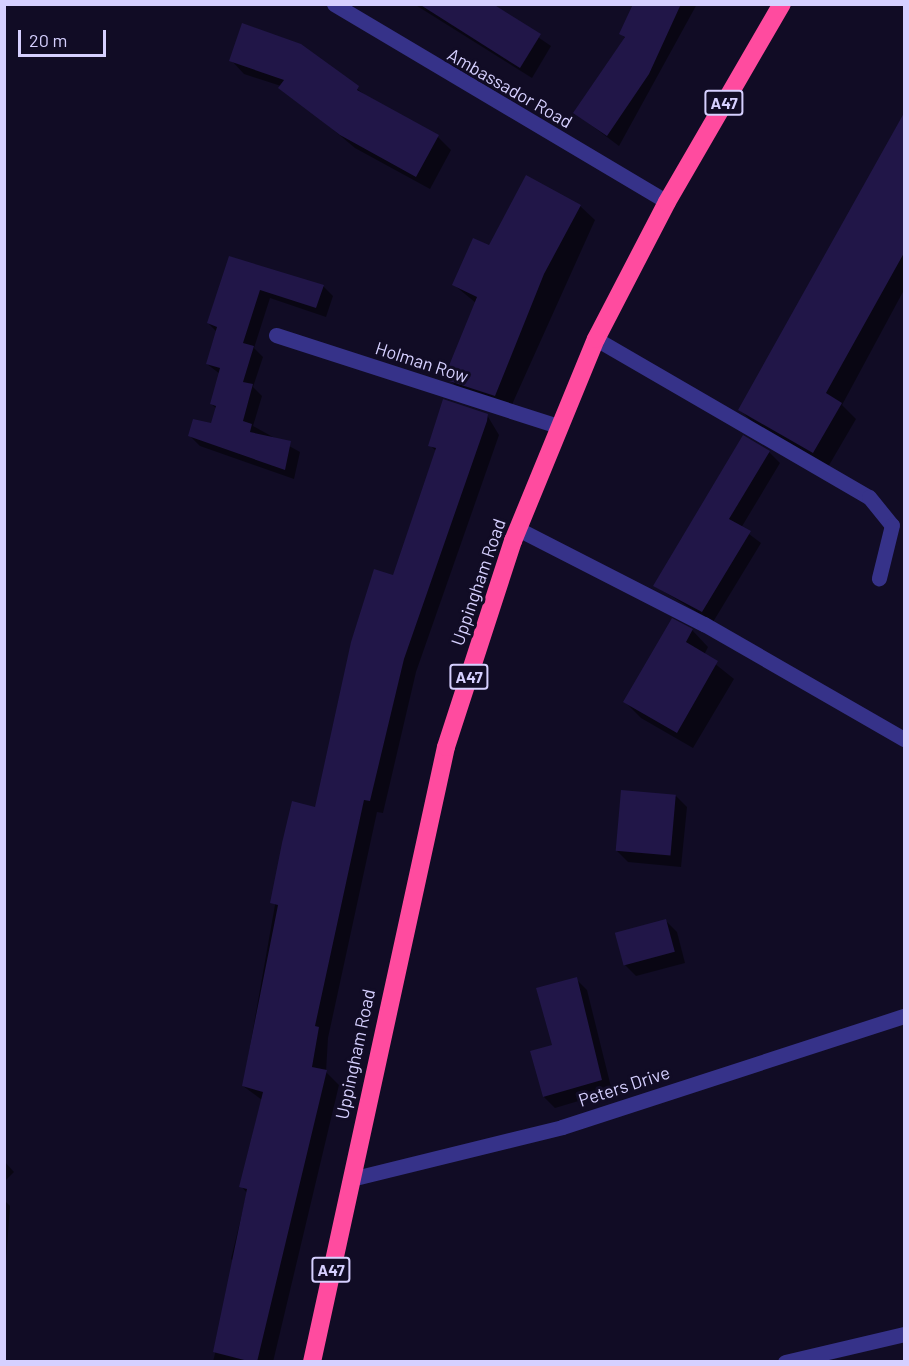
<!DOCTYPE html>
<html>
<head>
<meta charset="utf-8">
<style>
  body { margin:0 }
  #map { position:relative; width:909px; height:1366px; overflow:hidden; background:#110c25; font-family:Barlow,sans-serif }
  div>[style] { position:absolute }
  .shadow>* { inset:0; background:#0007 }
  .building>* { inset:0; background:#211648; transform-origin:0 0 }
  .minor>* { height:15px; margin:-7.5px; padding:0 7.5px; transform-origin:7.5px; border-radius:7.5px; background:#363289 }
  .highway>* { height:18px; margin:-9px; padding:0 9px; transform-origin:9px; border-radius:9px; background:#ff4b9f }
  span { translate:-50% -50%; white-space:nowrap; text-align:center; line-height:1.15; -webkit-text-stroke:6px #110c25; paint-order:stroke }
  .shield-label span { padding:2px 4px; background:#110c25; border:2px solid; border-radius:4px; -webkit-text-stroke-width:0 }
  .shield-label { font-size:16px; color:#d6d0ff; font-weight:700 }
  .street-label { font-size:18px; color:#d6d0ff }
  .frame { position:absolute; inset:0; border:6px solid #d6d0ff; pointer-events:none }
  .scale { position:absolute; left:18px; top:30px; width:88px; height:27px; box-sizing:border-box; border:3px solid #d6d0ff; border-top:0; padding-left:8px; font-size:18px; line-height:21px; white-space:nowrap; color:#d6d0ff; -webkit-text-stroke:4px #110c25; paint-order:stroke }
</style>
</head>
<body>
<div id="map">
  <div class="shadow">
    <div style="clip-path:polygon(414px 4px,489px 4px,551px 46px,532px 78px)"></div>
    <div style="clip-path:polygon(635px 4px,697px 4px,619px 146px,575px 113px,626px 39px,620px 33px)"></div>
    <div style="clip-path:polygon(301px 45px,370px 99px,438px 137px,451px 150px,430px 189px,355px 148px,281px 86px,244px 74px,231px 60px)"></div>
    <div style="clip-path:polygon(904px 114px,904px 290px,842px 405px,856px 419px,828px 467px,755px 424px,740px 410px)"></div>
    <div style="clip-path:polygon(580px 206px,595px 220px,510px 409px,465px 395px,450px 380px,476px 303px,454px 285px,490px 247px)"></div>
    <div style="clip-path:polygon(230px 258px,323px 286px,333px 296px,326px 317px,270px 298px,254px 348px,263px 357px,253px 387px,262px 396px,253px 426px,300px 452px,294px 479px,200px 446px,190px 436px,212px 425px,217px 409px,211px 404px,220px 374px,207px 364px,217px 332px,208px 323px)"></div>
    <div style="clip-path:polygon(487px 415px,499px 435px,416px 672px,383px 813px,377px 812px,328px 1038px,326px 1072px,339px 1085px,273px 1362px,213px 1362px,236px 1264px,231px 1259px,247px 1193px,241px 1186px,262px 1100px,243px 1086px,293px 803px,316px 808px,437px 452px,430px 445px)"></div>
    <div style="clip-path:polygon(769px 452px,780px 463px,741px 528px,761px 543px,713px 622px,655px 586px)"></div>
    <div style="clip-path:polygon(692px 630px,708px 647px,704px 655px,734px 679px,693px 748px,641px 718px,625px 702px)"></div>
    <div style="clip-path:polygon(676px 796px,687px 807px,681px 867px,628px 862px,617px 851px)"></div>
    <div style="clip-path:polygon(666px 921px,677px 932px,685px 963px,636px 976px,625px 965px)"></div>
    <div style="clip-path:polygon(576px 979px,587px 990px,612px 1091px,555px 1108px,544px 1097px,532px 1052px,554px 1046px)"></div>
    <div style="clip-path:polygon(4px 1161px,14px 1172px,4px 1182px)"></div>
    <div style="clip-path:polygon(4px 1200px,10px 1206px,4px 1288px)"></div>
  </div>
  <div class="building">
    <div style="clip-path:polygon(419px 4px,493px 4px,541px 34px,520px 68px)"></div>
    <div style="clip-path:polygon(633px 4px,681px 4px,649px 74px,607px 136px,573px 113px,625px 37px,619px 34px)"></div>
    <div style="clip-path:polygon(242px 23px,301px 44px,359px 86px,357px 90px,439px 135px,416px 177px,340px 135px,278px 88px,284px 80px,229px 61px)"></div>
    <div style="clip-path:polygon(904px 113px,904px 253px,826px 393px,842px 403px,813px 453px,738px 410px)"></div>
    <div style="clip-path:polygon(526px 175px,581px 205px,544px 274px,495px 396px,449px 381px,446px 373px,477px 297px,452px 285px,473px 238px,489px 245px)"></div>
    <div style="clip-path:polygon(229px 256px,324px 285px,316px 308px,260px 290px,243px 343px,254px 346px,243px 382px,253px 384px,243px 421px,252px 424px,250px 432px,291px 441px,285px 470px,188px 436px,193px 419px,211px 423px,216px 406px,210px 404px,220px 368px,206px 364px,217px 327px,207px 323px)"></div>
    <div style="clip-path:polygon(443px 399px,488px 414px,487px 421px,404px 659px,370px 801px,364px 800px,315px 1026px,319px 1027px,312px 1067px,327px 1070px,257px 1362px,252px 1362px,213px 1352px,247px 1189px,239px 1187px,263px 1092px,242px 1086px,278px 905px,270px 903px,282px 843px,292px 801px,315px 807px,351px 642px,374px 569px,393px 575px,436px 448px,428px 446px)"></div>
    <div style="clip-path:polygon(743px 435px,770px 451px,729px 519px,751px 531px,702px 612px,653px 586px)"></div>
    <div style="clip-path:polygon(672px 618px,693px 629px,686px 642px,718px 661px,677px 733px,623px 702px)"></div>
    <div style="left:621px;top:790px;width:55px;height:61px;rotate:5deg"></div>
    <div style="left:666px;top:919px;width:34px;height:53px;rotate:75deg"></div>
    <div style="clip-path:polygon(577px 977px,602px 1080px,543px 1097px,530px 1051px,552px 1045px,536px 988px)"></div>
  </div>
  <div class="minor">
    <div style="left:334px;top:4px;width:387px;rotate:30.7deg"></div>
    <div style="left:276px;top:335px;width:295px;rotate:17.9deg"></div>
    <div style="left:596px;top:339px;width:315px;rotate:30.1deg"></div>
    <div style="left:869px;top:497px;width:36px;rotate:51deg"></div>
    <div style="left:892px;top:525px;width:55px;rotate:103.8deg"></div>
    <div style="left:518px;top:529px;width:209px;rotate:27.1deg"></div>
    <div style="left:704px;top:624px;width:231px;rotate:29.9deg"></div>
    <div style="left:351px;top:1179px;width:217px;rotate:-13.8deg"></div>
    <div style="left:562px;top:1127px;width:360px;rotate:-18deg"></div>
    <div style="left:785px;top:1362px;width:122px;rotate:-13.2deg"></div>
  </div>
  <div class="highway">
    <div style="left:312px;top:1362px;width:629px;rotate:-77.71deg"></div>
    <div style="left:446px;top:747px;width:217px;rotate:-72deg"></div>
    <div style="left:513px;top:541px;width:218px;rotate:-67.7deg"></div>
    <div style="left:596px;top:339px;width:154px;rotate:-62.6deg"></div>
    <div style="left:667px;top:202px;width:229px;rotate:-59.9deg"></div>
  </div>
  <div class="shield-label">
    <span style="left:724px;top:103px">A47</span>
    <span style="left:469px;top:677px">A47</span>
    <span style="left:331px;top:1270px">A47</span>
  </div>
  <div class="street-label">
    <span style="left:510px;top:88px;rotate:30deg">Ambassador Road</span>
    <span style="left:422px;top:362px;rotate:18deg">Holman Row</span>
    <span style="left:478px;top:582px;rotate:-71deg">Uppingham Road</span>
    <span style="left:355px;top:1054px;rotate:-78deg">Uppingham Road</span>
    <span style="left:624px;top:1086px;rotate:-18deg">Peters Drive</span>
  </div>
  <div class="frame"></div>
  <div class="scale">20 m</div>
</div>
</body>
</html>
